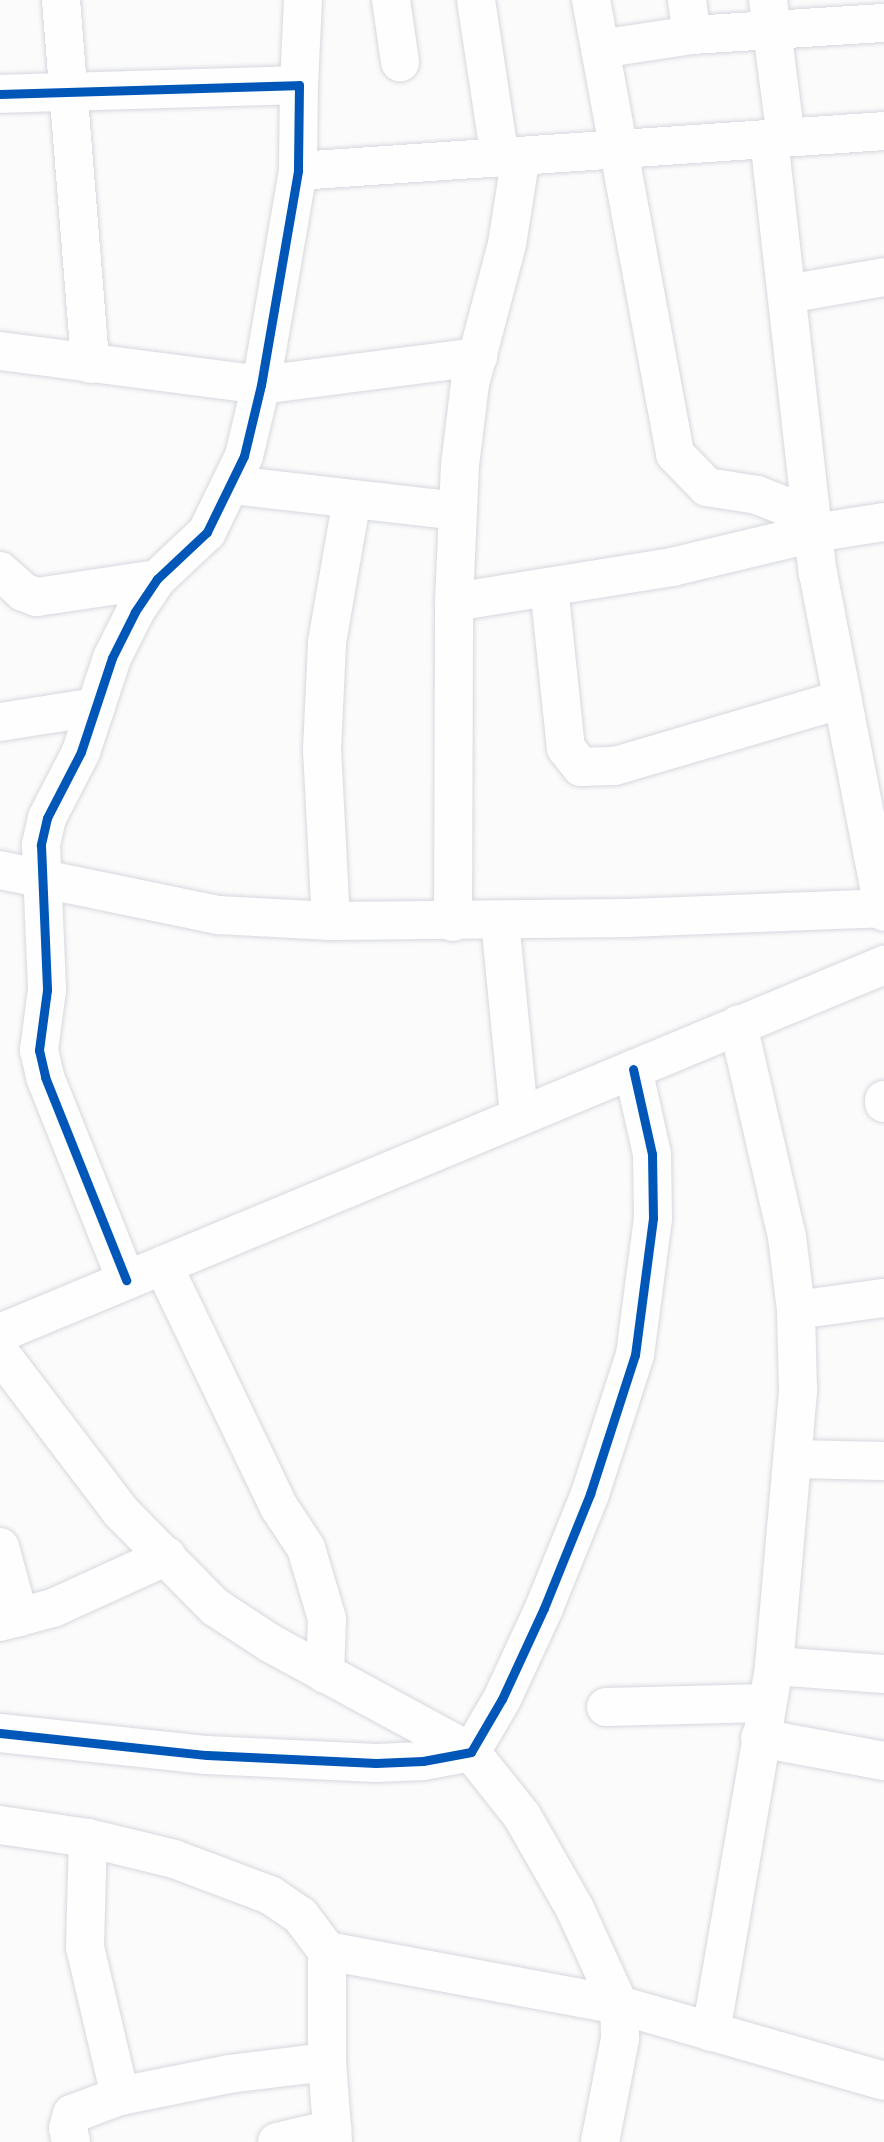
<!DOCTYPE html>
<html>
<head>
<meta charset="utf-8">
<style>
  body { margin:0 }
  #map { position:relative; width:884px; height:2142px; overflow:hidden; background:#fbfbfb; font-family:Mulish,sans-serif }
  div>[style] { position:absolute }
  .roads { filter:drop-shadow(0 0 2px #d5d8de) drop-shadow(0 0 2px #d5d8de) }
  .minor>* { height:38px; margin:-19px; padding:0 19px; transform-origin:19px; border-radius:19px; background:#fefefe }
  .cycleway>* { height:9px; margin:-4.5px; padding:0 4.5px; transform-origin:4.5px; border-radius:4.5px; background:#0057b8 }
  span { translate:-50% -50%; white-space:nowrap; text-align:center; line-height:1.15; -webkit-text-stroke:6px #fbfbfb; paint-order:stroke }
</style>
</head>
<body>
<div id="map">
  <div class="roads">
    <div class="minor">
      <div style="left:61px;top:0;width:365px;rotate:85.4deg"></div>
      <div style="left:391px;top:0;width:63px;rotate:81.7deg"></div>
      <div style="left:476px;top:0;width:160px;rotate:81.4deg"></div>
      <div style="left:591px;top:0;width:462px;rotate:79.5deg"></div>
      <div style="left:675px;top:454px;width:46px;rotate:45.9deg"></div>
      <div style="left:707px;top:487px;width:51px;rotate:9.1deg"></div>
      <div style="left:757px;top:495px;width:57px;rotate:21.6deg"></div>
      <div style="left:687px;top:0;width:35px;rotate:82deg"></div>
      <div style="left:768px;top:0;width:139px;rotate:82.6deg"></div>
      <div style="left:600px;top:49px;width:93px;rotate:-8.7deg"></div>
      <div style="left:692px;top:35px;width:192px;rotate:-3.6deg"></div>
      <div style="left:299px;top:85px;width:85px;rotate:-87.3deg"></div>
      <div style="left:0;top:94px;width:299px;rotate:-1.7deg"></div>
      <div style="left:299px;top:85px;width:86px;rotate:90.7deg"></div>
      <div style="left:298px;top:171px;width:217px;rotate:99.8deg"></div>
      <div style="left:261px;top:385px;width:73px;rotate:103.5deg"></div>
      <div style="left:244px;top:456px;width:85px;rotate:116deg"></div>
      <div style="left:207px;top:532px;width:69px;rotate:136.8deg"></div>
      <div style="left:157px;top:579px;width:40px;rotate:124deg"></div>
      <div style="left:135px;top:612px;width:51px;rotate:116.6deg"></div>
      <div style="left:112px;top:658px;width:99px;rotate:108.3deg"></div>
      <div style="left:81px;top:752px;width:74px;rotate:117.3deg"></div>
      <div style="left:47px;top:818px;width:28px;rotate:103deg"></div>
      <div style="left:41px;top:845px;width:145px;rotate:87.6deg"></div>
      <div style="left:47px;top:990px;width:61px;rotate:97.6deg"></div>
      <div style="left:39px;top:1050px;width:28px;rotate:77deg"></div>
      <div style="left:45px;top:1077px;width:219px;rotate:68.2deg"></div>
      <div style="left:769px;top:139px;width:437px;rotate:83.6deg"></div>
      <div style="left:818px;top:573px;width:345px;rotate:79deg"></div>
      <div style="left:298px;top:171px;width:587px;rotate:-3.9deg"></div>
      <div style="left:788px;top:294px;width:97px;rotate:-10deg"></div>
      <div style="left:0;top:351px;width:263px;rotate:7.4deg"></div>
      <div style="left:261px;top:385px;width:219px;rotate:-7.4deg"></div>
      <div style="left:233px;top:485px;width:226px;rotate:6.6deg"></div>
      <div style="left:0;top:571px;width:31px;rotate:42deg"></div>
      <div style="left:23px;top:592px;width:15px;rotate:20deg"></div>
      <div style="left:37px;top:597px;width:121px;rotate:-8.5deg"></div>
      <div style="left:549px;top:587px;width:162px;rotate:84deg"></div>
      <div style="left:566px;top:748px;width:24px;rotate:52deg"></div>
      <div style="left:581px;top:767px;width:34px;rotate:-2deg"></div>
      <div style="left:615px;top:766px;width:237px;rotate:-16.4deg"></div>
      <div style="left:454px;top:602px;width:221px;rotate:-9.1deg"></div>
      <div style="left:672px;top:567px;width:146px;rotate:-13.5deg"></div>
      <div style="left:814px;top:533px;width:71px;rotate:-8.9deg"></div>
      <div style="left:0;top:722px;width:97px;rotate:-8.9deg"></div>
      <div style="left:0;top:870px;width:223px;rotate:11.7deg"></div>
      <div style="left:218px;top:915px;width:113px;rotate:3deg"></div>
      <div style="left:331px;top:921px;width:297px;rotate:-0.6deg"></div>
      <div style="left:628px;top:918px;width:255px;rotate:-2.2deg"></div>
      <div style="left:331px;top:921px;width:171px;rotate:-93deg"></div>
      <div style="left:322px;top:750px;width:108px;rotate:-87.3deg"></div>
      <div style="left:327px;top:642px;width:145px;rotate:-80.1deg"></div>
      <div style="left:500px;top:921px;width:196px;rotate:84.4deg"></div>
      <div style="left:453px;top:922px;width:320px;rotate:-89.8deg"></div>
      <div style="left:454px;top:602px;width:137px;rotate:-87.5deg"></div>
      <div style="left:460px;top:465px;width:82px;rotate:-83deg"></div>
      <div style="left:470px;top:384px;width:145px;rotate:-75.2deg"></div>
      <div style="left:507px;top:244px;width:89px;rotate:-81deg"></div>
      <div style="left:884px;top:1100px;width:3px;rotate:90deg"></div>
      <div style="left:163px;top:1265px;width:268px;rotate:64.4deg"></div>
      <div style="left:279px;top:1507px;width:49px;rotate:56.6deg"></div>
      <div style="left:306px;top:1548px;width:74px;rotate:73.5deg"></div>
      <div style="left:327px;top:1619px;width:55px;rotate:92.1deg"></div>
      <div style="left:796px;top:1310px;width:89px;rotate:-7.8deg"></div>
      <div style="left:0;top:1333px;width:958px;rotate:-22.6deg"></div>
      <div style="left:0;top:1353px;width:200px;rotate:52.7deg"></div>
      <div style="left:121px;top:1512px;width:134px;rotate:45.3deg"></div>
      <div style="left:215px;top:1607px;width:66px;rotate:33.2deg"></div>
      <div style="left:270px;top:1643px;width:229px;rotate:28.5deg"></div>
      <div style="left:471px;top:1752px;width:82px;rotate:51.4deg"></div>
      <div style="left:522px;top:1816px;width:107px;rotate:60.3deg"></div>
      <div style="left:575px;top:1909px;width:106px;rotate:65.4deg"></div>
      <div style="left:619px;top:2005px;width:34px;rotate:88deg"></div>
      <div style="left:620px;top:2039px;width:105px;rotate:101deg"></div>
      <div style="left:793px;top:1459px;width:91px;rotate:1.3deg"></div>
      <div style="left:0;top:1547px;width:73px;rotate:74.8deg"></div>
      <div style="left:0;top:1622px;width:55px;rotate:-14.8deg"></div>
      <div style="left:53px;top:1608px;width:125px;rotate:-24.5deg"></div>
      <div style="left:774px;top:1666px;width:110px;rotate:4.2deg"></div>
      <div style="left:606px;top:1707px;width:161px;rotate:-1.4deg"></div>
      <div style="left:0;top:1733px;width:208px;rotate:6.1deg"></div>
      <div style="left:207px;top:1755px;width:169px;rotate:2.7deg"></div>
      <div style="left:376px;top:1763px;width:47px;rotate:-2.4deg"></div>
      <div style="left:423px;top:1761px;width:49px;rotate:-10.6deg"></div>
      <div style="left:471px;top:1752px;width:61px;rotate:-59.7deg"></div>
      <div style="left:502px;top:1699px;width:100px;rotate:-65.2deg"></div>
      <div style="left:544px;top:1608px;width:123px;rotate:-68deg"></div>
      <div style="left:590px;top:1494px;width:146px;rotate:-72.1deg"></div>
      <div style="left:635px;top:1355px;width:138px;rotate:-82.5deg"></div>
      <div style="left:653px;top:1218px;width:64px;rotate:-90.9deg"></div>
      <div style="left:652px;top:1154px;width:87px;rotate:-102.6deg"></div>
      <div style="left:760px;top:1738px;width:126px;rotate:10.5deg"></div>
      <div style="left:0;top:1825px;width:89px;rotate:8.4deg"></div>
      <div style="left:88px;top:1838px;width:89px;rotate:13.7deg"></div>
      <div style="left:174px;top:1859px;width:103px;rotate:20.6deg"></div>
      <div style="left:270px;top:1895px;width:36px;rotate:34deg"></div>
      <div style="left:300px;top:1915px;width:45px;rotate:53.1deg"></div>
      <div style="left:327px;top:1951px;width:111px;rotate:90deg"></div>
      <div style="left:327px;top:2062px;width:80px;rotate:85.7deg"></div>
      <div style="left:88px;top:1838px;width:109px;rotate:91.6deg"></div>
      <div style="left:85px;top:1947px;width:153px;rotate:76.8deg"></div>
      <div style="left:327px;top:1951px;width:297px;rotate:10.5deg"></div>
      <div style="left:619px;top:2005px;width:276px;rotate:16deg"></div>
      <div style="left:711px;top:2032px;width:371px;rotate:-80.2deg"></div>
      <div style="left:774px;top:1666px;width:278px;rotate:-85deg"></div>
      <div style="left:798px;top:1389px;width:79px;rotate:-91.5deg"></div>
      <div style="left:796px;top:1310px;width:74px;rotate:-97deg"></div>
      <div style="left:787px;top:1237px;width:218px;rotate:-103deg"></div>
      <div style="left:71px;top:2142px;width:14px;rotate:-102deg"></div>
      <div style="left:68px;top:2128px;width:15px;rotate:-74deg"></div>
      <div style="left:72px;top:2114px;width:51px;rotate:-20.6deg"></div>
      <div style="left:120px;top:2096px;width:111px;rotate:-11.4deg"></div>
      <div style="left:229px;top:2074px;width:99px;rotate:-7deg"></div>
      <div style="left:277px;top:2142px;width:57px;rotate:-13.3deg"></div>
    </div>
  </div>
  <div class="cycleway">
    <div style="left:0;top:94px;width:299px;rotate:-1.7deg"></div>
    <div style="left:299px;top:85px;width:86px;rotate:90.7deg"></div>
    <div style="left:298px;top:171px;width:217px;rotate:99.8deg"></div>
    <div style="left:261px;top:385px;width:73px;rotate:103.5deg"></div>
    <div style="left:244px;top:456px;width:85px;rotate:116deg"></div>
    <div style="left:207px;top:532px;width:69px;rotate:136.8deg"></div>
    <div style="left:157px;top:579px;width:40px;rotate:124deg"></div>
    <div style="left:135px;top:612px;width:51px;rotate:116.6deg"></div>
    <div style="left:112px;top:658px;width:99px;rotate:108.3deg"></div>
    <div style="left:81px;top:752px;width:74px;rotate:117.3deg"></div>
    <div style="left:47px;top:818px;width:28px;rotate:103deg"></div>
    <div style="left:41px;top:845px;width:145px;rotate:87.6deg"></div>
    <div style="left:47px;top:990px;width:61px;rotate:97.6deg"></div>
    <div style="left:39px;top:1050px;width:28px;rotate:77deg"></div>
    <div style="left:45px;top:1077px;width:219px;rotate:68.2deg"></div>
    <div style="left:0;top:1733px;width:208px;rotate:6.1deg"></div>
    <div style="left:207px;top:1755px;width:169px;rotate:2.7deg"></div>
    <div style="left:376px;top:1763px;width:47px;rotate:-2.4deg"></div>
    <div style="left:423px;top:1761px;width:49px;rotate:-10.6deg"></div>
    <div style="left:471px;top:1752px;width:61px;rotate:-59.7deg"></div>
    <div style="left:502px;top:1699px;width:100px;rotate:-65.2deg"></div>
    <div style="left:544px;top:1608px;width:123px;rotate:-68deg"></div>
    <div style="left:590px;top:1494px;width:146px;rotate:-72.1deg"></div>
    <div style="left:635px;top:1355px;width:138px;rotate:-82.5deg"></div>
    <div style="left:653px;top:1218px;width:64px;rotate:-90.9deg"></div>
    <div style="left:652px;top:1154px;width:87px;rotate:-102.6deg"></div>
  </div>
</div>
</body>
</html>
